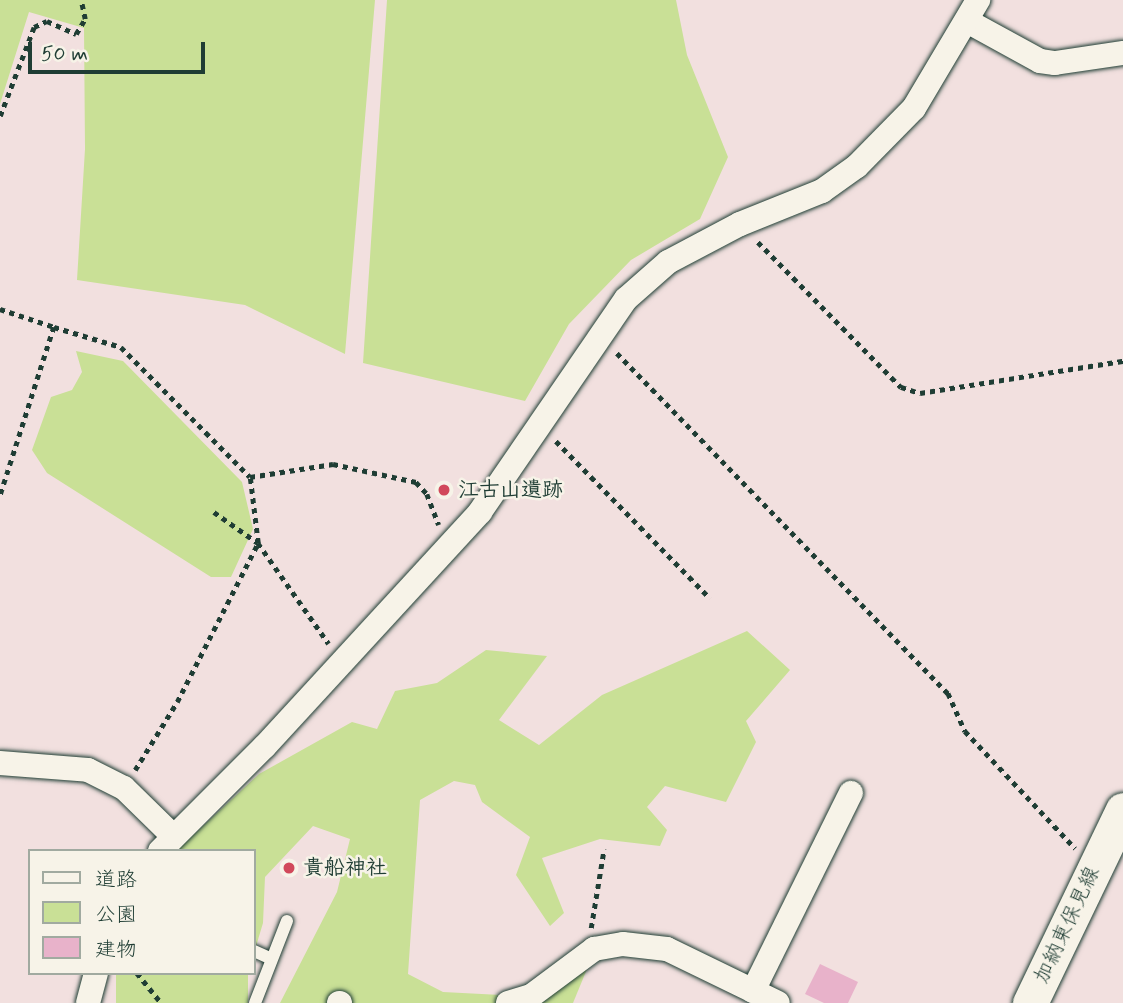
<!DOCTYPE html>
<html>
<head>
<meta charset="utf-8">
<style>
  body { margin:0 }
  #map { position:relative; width:1123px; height:1003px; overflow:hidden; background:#f2e0df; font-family:Mynerve,"Klee One",sans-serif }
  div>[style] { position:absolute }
  .green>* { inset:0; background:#c9e096; transform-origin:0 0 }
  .building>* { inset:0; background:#e8b2ca }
  .path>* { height:4.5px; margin-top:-2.25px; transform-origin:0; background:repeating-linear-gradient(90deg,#1f3d34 0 5px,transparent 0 10px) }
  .roads { filter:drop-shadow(0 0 2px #1f3d34) drop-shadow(0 0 2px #1f3d34) }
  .lane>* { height:12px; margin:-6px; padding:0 6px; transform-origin:6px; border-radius:6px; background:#f7f3e8 }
  .street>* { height:24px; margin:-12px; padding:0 12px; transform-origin:12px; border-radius:12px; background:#f7f3e8 }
  .secondary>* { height:35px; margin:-17.5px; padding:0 17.5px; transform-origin:17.5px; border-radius:17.5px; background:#f7f3e8 }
  .dots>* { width:19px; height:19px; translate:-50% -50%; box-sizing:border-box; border:4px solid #f7f3e8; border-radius:50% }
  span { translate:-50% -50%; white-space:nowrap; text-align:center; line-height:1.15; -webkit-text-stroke:5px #f7f3e8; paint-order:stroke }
  .poi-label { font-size:21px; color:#1f3d34; font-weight:700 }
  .left { translate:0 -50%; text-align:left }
  .street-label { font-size:21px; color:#1f3d34 }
  .legend { position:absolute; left:28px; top:849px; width:228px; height:126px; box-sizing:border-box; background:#f7f3e8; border:2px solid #a1aaa0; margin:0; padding:9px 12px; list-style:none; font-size:21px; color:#1f3d34 }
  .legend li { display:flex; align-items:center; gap:14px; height:35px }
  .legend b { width:35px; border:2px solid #a1aaa0 }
  .scale { position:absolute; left:28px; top:42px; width:177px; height:32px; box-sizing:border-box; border:4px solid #1f3d34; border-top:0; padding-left:9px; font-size:21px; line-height:24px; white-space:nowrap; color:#1f3d34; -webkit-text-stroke:5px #f7f3e8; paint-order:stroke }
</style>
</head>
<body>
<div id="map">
  <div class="green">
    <div style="clip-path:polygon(0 0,375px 0,345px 354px,245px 305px,77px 280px,85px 149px,84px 28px,29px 12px,0 104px)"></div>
    <div style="clip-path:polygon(387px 0,676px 0,687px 55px,728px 157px,700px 219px,631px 260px,569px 324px,525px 401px,363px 363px)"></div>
    <div style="clip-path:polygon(76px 351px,123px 361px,242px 482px,253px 529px,231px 577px,211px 577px,47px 473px,32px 450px,51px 397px,72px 390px,82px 372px)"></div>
    <div style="clip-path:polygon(747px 631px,790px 670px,746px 721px,756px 742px,726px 802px,665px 786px,647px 807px,667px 830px,660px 846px,600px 839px,542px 858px,564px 913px,550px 926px,516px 875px,530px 837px,482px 802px,475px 785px,454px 781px,420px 800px,408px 974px,443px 992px,501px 995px,523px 1003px,280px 1003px,337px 892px,350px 839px,313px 826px,265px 877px,263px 923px,254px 953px,254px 851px,176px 851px,259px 774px,352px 722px,377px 729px,395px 691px,437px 683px,486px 650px,547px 656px,499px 720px,539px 745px,602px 695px)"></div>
    <div style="clip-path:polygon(587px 969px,573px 1003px,530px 1003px)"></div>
    <div style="left:116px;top:973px;width:132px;height:30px"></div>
  </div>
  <div class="building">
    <div style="clip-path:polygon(820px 964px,858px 982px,848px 1003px,824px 1003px,805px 994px)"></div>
  </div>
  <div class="path">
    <div style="left:0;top:116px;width:95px;rotate:-69.1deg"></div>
    <div style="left:34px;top:27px;width:14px;rotate:-25deg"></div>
    <div style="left:47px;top:21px;width:32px;rotate:24deg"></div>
    <div style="left:76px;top:34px;width:17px;rotate:-59deg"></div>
    <div style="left:85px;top:19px;width:19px;rotate:-102deg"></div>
    <div style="left:758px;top:242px;width:204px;rotate:45.4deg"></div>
    <div style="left:901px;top:387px;width:20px;rotate:18deg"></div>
    <div style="left:920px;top:393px;width:206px;rotate:-9deg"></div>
    <div style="left:0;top:309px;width:57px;rotate:18.4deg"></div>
    <div style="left:54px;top:327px;width:177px;rotate:107.7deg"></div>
    <div style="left:54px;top:327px;width:70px;rotate:16.6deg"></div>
    <div style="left:121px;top:347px;width:183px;rotate:45.2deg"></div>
    <div style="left:617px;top:353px;width:475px;rotate:45.8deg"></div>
    <div style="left:948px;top:693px;width:42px;rotate:65.9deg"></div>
    <div style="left:965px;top:731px;width:161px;rotate:46.8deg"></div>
    <div style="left:556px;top:441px;width:220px;rotate:45.6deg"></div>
    <div style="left:214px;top:512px;width:54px;rotate:35.2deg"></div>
    <div style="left:258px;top:543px;width:123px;rotate:54.9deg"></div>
    <div style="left:135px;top:770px;width:80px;rotate:-58.3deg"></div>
    <div style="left:177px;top:702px;width:178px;rotate:-63deg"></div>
    <div style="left:258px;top:543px;width:66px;rotate:-96.9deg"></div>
    <div style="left:250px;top:477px;width:84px;rotate:-8.9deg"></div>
    <div style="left:333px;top:464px;width:85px;rotate:12.2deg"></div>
    <div style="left:416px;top:482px;width:16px;rotate:47deg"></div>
    <div style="left:427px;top:494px;width:33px;rotate:69deg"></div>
    <div style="left:591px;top:928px;width:80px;rotate:-80.7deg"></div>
    <div style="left:137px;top:973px;width:38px;rotate:51deg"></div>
  </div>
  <div class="roads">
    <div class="lane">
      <div style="left:254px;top:951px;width:17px;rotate:24deg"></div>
      <div style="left:255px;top:1003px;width:88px;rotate:-68.7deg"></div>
    </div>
    <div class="street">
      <div style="left:967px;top:21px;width:83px;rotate:28.7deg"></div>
      <div style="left:1040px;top:61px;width:15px;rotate:8deg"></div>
      <div style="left:1055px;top:63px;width:69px;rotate:-8.4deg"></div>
      <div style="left:0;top:763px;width:88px;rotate:4.5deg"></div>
      <div style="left:88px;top:770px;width:40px;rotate:26.6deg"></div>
      <div style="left:124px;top:788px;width:69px;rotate:44.4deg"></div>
      <div style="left:160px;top:851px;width:148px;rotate:-45deg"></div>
      <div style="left:265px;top:746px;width:318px;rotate:-47.4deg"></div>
      <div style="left:480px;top:512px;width:258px;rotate:-55.6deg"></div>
      <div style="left:626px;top:299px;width:56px;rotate:-41.4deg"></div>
      <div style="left:668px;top:262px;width:81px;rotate:-27.8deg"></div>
      <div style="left:740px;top:224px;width:88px;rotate:-21.9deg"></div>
      <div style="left:822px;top:191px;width:43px;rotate:-35.5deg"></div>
      <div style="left:857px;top:166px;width:81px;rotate:-45.5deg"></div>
      <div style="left:914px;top:108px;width:126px;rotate:-59.3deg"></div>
      <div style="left:753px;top:991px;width:221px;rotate:-63.7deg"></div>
      <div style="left:88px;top:1003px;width:31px;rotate:-75deg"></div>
      <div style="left:339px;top:1003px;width:1px"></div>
      <div style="left:508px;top:1003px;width:24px;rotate:-17deg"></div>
      <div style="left:531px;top:996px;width:79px;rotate:-36.7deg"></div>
      <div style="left:594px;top:949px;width:29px;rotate:-10deg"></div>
      <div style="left:623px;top:944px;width:44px;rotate:6.5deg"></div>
      <div style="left:667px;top:949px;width:123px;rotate:25.9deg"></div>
    </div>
    <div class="secondary">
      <div style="left:1030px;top:1003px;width:214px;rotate:-64.3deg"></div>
    </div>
  </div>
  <div class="dots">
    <div style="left:444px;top:490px;background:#d1495b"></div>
    <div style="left:289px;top:868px;background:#d1495b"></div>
  </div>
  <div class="poi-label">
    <span class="left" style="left:458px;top:490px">江古山遺跡</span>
    <span class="left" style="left:303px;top:868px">貴船神社</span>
  </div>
  <div class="street-label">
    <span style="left:1067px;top:925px;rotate:-65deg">加納東保見線</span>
  </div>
  <ul class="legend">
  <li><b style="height:9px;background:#f7f3e8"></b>道路</li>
  <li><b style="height:19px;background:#c9e096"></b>公園</li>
  <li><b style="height:19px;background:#e8b2ca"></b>建物</li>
  </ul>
  <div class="scale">50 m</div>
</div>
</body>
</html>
